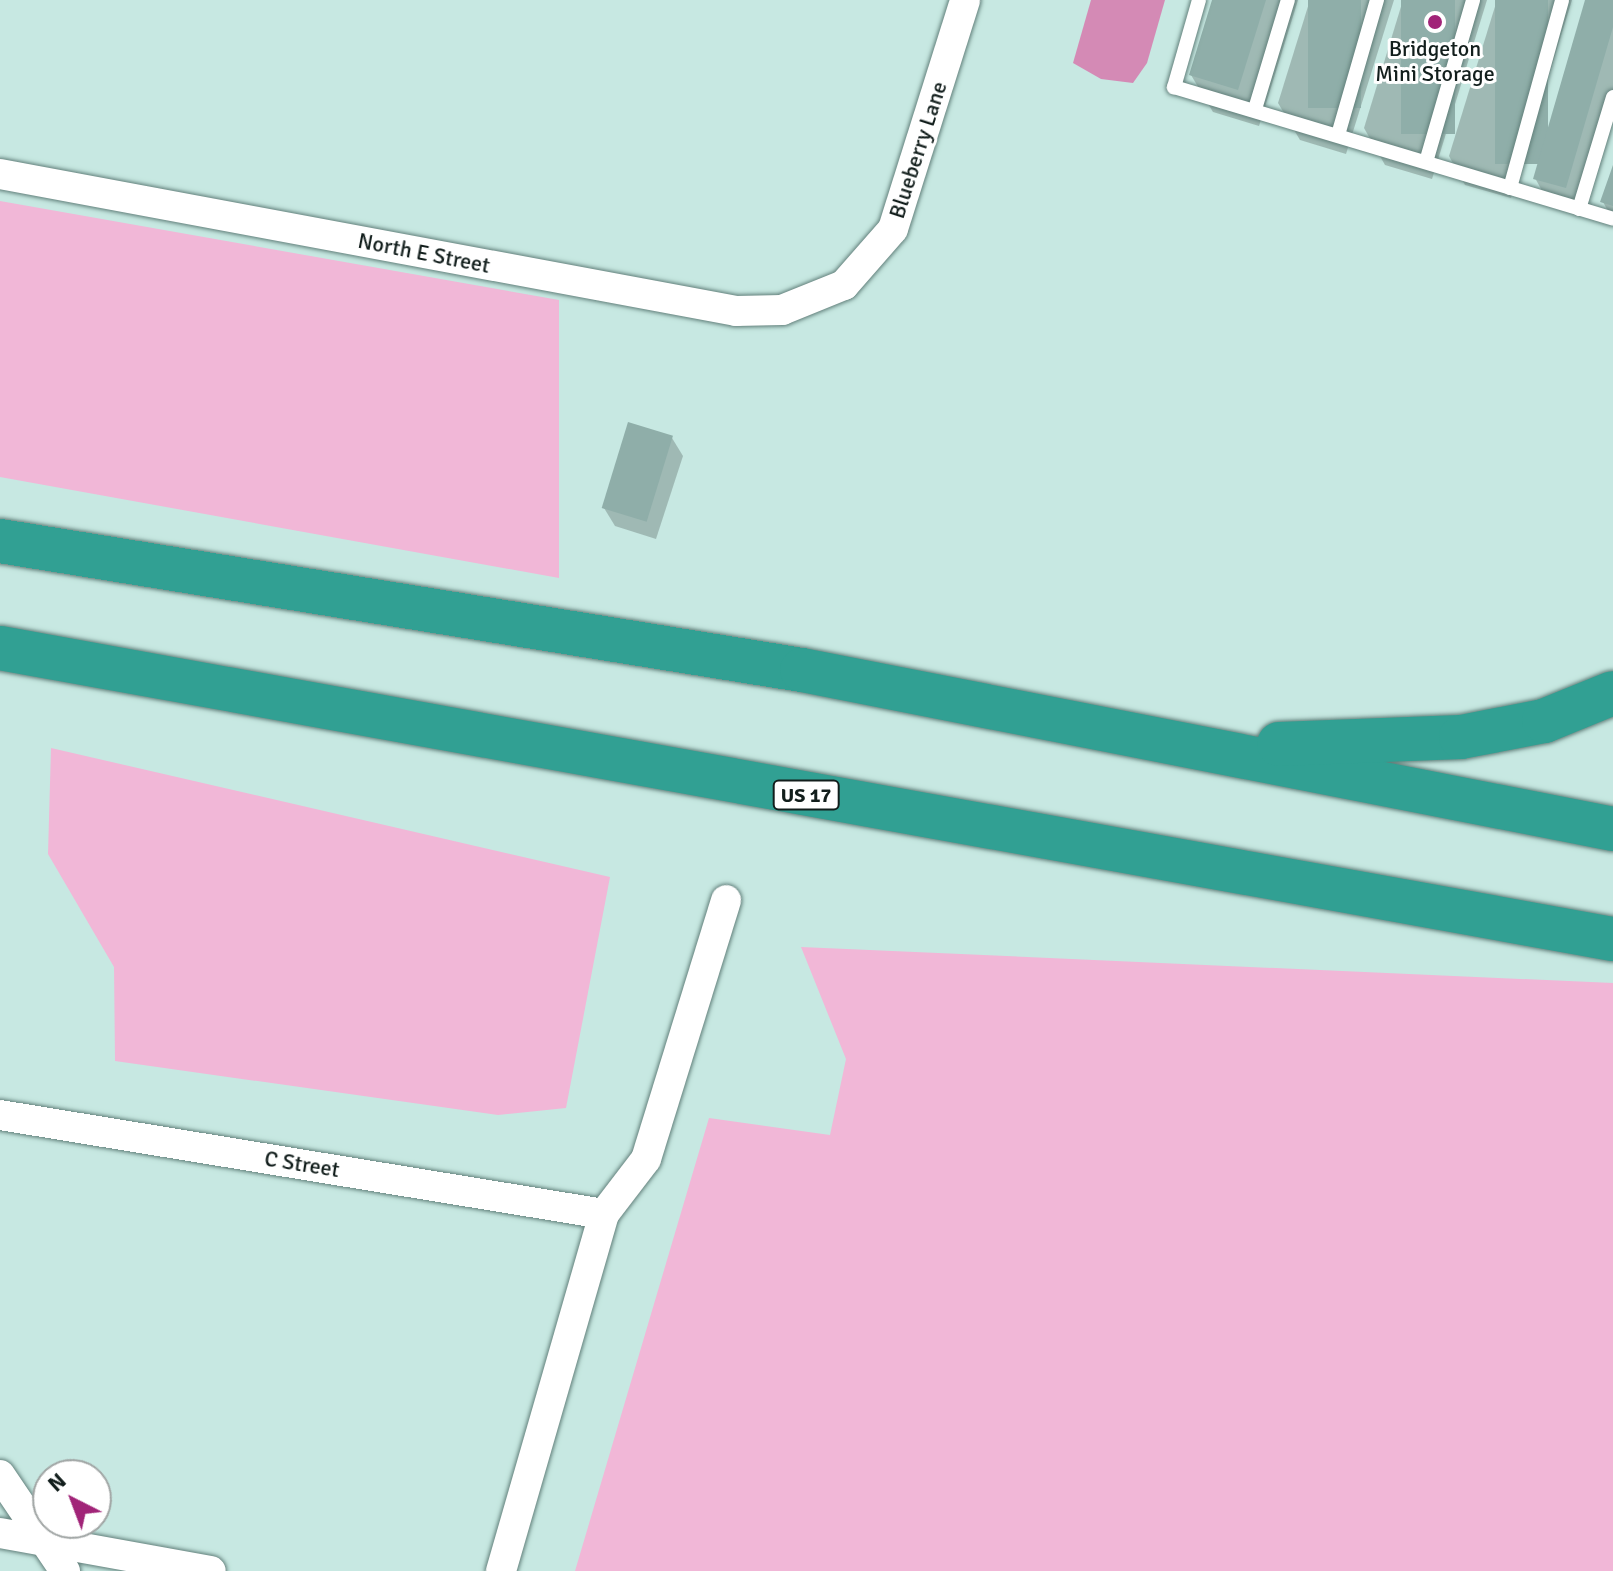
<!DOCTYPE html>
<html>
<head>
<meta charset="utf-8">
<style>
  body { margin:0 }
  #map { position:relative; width:1613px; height:1571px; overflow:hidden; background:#c7e8e2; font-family:Signika,sans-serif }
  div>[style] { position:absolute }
  .green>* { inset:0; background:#f1b7d7 }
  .water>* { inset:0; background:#d48ab5 }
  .shadow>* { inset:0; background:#0003 }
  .building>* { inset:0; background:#8faea9; transform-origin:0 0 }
  .roads { filter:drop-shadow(0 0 2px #62807b) drop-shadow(0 0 2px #62807b) }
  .lane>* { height:14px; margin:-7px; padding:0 7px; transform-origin:7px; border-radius:7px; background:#fff }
  .street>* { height:30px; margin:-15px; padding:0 15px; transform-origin:15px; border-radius:15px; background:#fff }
  .highway>* { height:44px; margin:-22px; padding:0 22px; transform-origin:22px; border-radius:22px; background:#31a093 }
  .dots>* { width:22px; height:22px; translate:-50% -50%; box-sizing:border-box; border:4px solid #fff; border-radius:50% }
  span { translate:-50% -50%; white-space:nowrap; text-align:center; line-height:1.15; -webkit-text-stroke:6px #fff; paint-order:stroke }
  .shield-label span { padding:2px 6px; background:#fff; border:2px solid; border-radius:6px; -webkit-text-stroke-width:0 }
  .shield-label { font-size:20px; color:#121e1c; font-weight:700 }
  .poi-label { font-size:22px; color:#121e1c }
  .street-label { font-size:22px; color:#121e1c }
  .north { position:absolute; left:32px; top:1459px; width:80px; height:80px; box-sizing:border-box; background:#fff; border:2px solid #a0a5a4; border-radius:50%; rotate:318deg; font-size:22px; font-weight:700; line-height:32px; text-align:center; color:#121e1c }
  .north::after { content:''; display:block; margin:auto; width:28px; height:36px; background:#a12478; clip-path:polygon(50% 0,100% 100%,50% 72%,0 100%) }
</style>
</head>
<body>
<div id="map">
  <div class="green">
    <div style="clip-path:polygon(0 201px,559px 300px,559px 578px,0 477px)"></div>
    <div style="clip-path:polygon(51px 748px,610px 877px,566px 1108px,498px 1115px,115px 1061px,114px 967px,48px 854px)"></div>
    <div style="clip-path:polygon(801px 947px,1613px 983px,1613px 1571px,575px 1571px,709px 1118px,830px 1135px,846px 1059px)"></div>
  </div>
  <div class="water">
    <div style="clip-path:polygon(1091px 0,1165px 0,1147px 63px,1133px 83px,1101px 79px,1073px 63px)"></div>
  </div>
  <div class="shadow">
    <div style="clip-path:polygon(1214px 0,1298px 0,1259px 126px,1213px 112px,1191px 75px)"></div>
    <div style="clip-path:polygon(1310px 0,1394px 0,1346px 154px,1300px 140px,1278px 103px)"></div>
    <div style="clip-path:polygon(1403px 0,1487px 0,1432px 179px,1385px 165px,1364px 128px)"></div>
    <div style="clip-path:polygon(1497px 0,1572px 0,1511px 198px,1465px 185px,1449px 156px)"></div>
    <div style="clip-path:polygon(1588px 0,1613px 0,1613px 108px,1582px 215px,1551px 207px,1535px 178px)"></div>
    <div style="clip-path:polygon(1613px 169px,1613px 220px,1603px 202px)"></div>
    <div style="clip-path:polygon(672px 438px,683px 456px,656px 539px,615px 526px,604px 508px)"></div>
  </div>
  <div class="building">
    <div style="clip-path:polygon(1212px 0,1266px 0,1238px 90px,1189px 75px)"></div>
    <div style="left:1308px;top:0;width:53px;height:108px"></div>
    <div style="left:1401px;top:0;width:54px;height:134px"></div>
    <div style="left:1495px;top:0;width:53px;height:164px"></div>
    <div style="clip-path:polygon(1585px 0,1613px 0,1613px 27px,1566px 188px,1533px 179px)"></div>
    <div style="clip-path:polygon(1613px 165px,1613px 206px,1600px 202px)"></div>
    <div style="left:628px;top:422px;width:47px;height:90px;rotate:17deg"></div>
  </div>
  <div class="roads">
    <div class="lane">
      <div style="left:1199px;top:0;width:91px;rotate:106deg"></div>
      <div style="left:1174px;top:87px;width:458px;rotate:16.7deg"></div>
      <div style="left:1255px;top:109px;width:114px;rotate:-73.2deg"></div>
      <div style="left:1338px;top:135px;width:141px;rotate:-73.9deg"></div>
      <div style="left:1426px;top:162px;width:169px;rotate:-73.8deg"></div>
      <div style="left:1510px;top:188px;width:195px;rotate:-74.5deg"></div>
      <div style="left:1579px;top:209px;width:117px;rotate:-73.1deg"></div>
    </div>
    <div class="street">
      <div style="left:0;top:174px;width:749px;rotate:10.54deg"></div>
      <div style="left:736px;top:311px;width:46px;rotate:-1.2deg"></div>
      <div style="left:782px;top:310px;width:67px;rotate:-22deg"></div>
      <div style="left:844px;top:285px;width:74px;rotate:-48.8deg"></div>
      <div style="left:893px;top:229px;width:240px;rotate:-72.5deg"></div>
      <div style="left:0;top:1115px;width:612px;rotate:9.31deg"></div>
      <div style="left:0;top:1475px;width:116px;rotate:55.9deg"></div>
      <div style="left:0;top:1533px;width:214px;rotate:10.2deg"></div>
      <div style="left:501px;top:1571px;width:372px;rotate:-73.9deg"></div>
      <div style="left:604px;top:1214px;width:69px;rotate:-52.6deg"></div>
      <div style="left:646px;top:1159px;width:271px;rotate:-72.8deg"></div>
    </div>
    <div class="highway">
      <div style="left:0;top:541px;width:812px;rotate:9.14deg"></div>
      <div style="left:802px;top:670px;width:826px;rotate:11.09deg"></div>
      <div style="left:0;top:648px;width:1639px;rotate:10.23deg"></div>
      <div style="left:1279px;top:744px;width:182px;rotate:-2.2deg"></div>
      <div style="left:1461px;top:737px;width:85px;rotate:-10.9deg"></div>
      <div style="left:1544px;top:721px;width:74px;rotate:-22.1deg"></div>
    </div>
  </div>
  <div class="dots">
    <div style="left:1435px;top:22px;background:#a12478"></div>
  </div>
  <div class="shield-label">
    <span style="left:806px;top:795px">US 17</span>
  </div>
  <div class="poi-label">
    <span style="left:1435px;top:61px">Bridgeton<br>Mini Storage</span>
  </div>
  <div class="street-label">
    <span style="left:918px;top:150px;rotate:-72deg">Blueberry Lane</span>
    <span style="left:424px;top:253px;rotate:11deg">North E Street</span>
    <span style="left:302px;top:1164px;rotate:9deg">C Street</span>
  </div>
  <div class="north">N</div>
</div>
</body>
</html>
